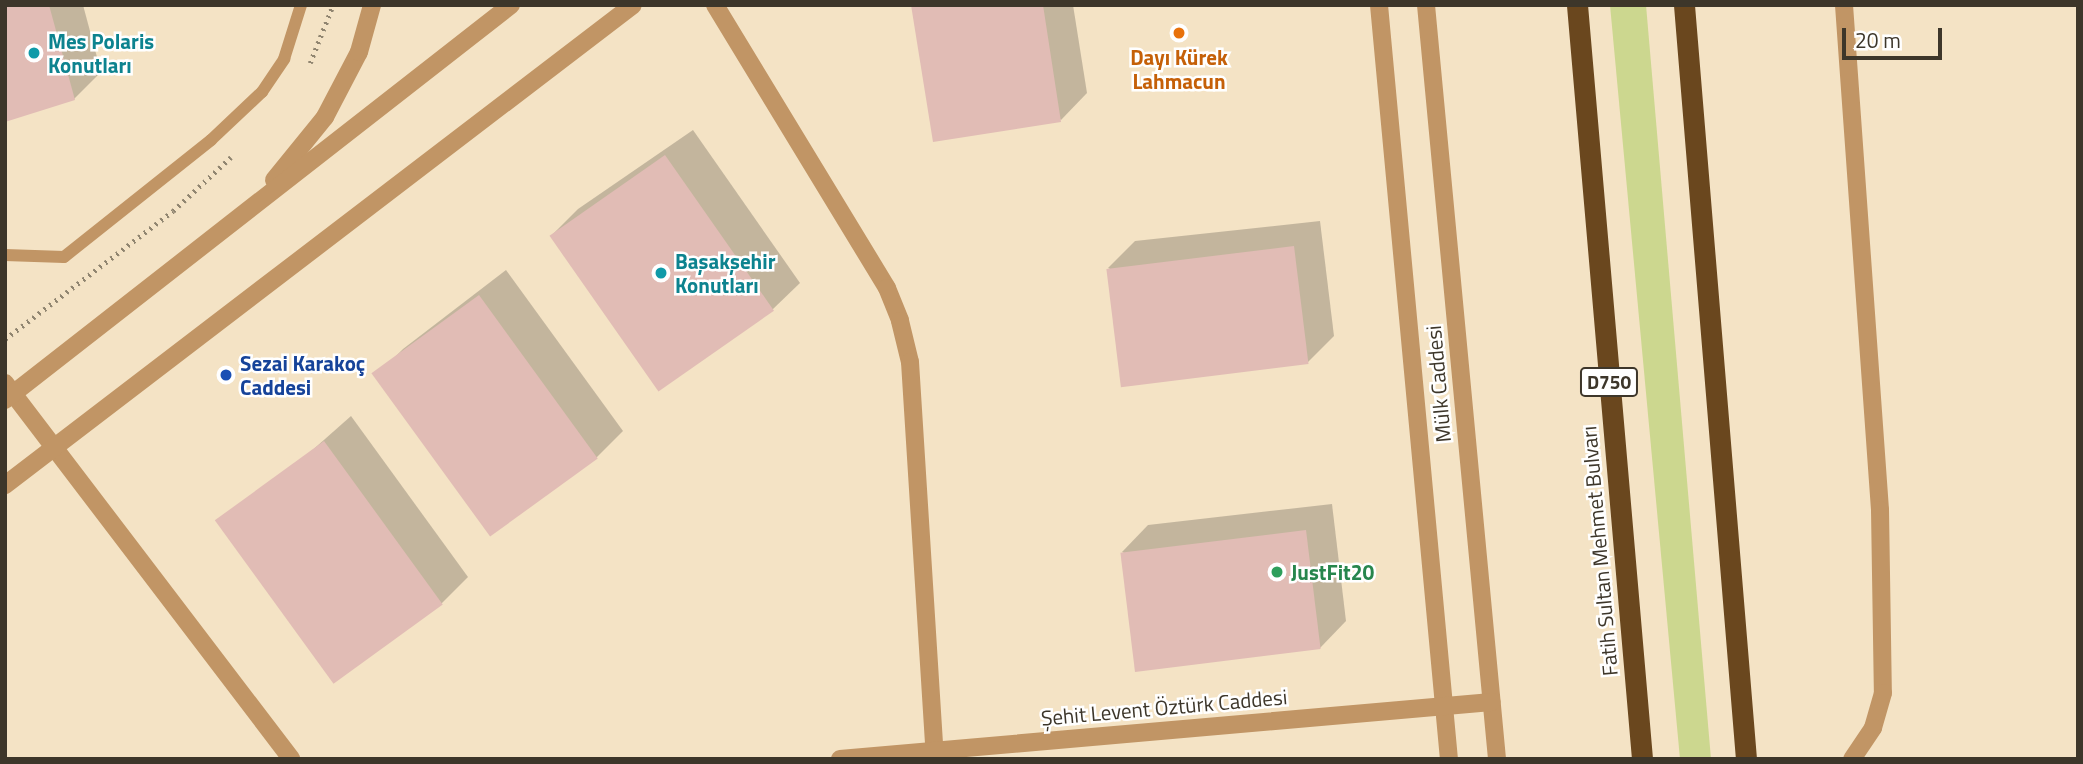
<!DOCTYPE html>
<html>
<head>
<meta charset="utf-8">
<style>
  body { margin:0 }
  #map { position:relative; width:2083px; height:764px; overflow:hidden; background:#f4e3c5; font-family:"Titillium Web",sans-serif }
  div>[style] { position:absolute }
  .green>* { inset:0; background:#ccd78f }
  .shadow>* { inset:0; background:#0003 }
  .building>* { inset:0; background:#e1bcb5; transform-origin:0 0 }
  .path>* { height:4.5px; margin-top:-2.25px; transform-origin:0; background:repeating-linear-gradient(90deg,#908570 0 2px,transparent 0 7px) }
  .lane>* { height:12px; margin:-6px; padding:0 6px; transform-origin:6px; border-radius:6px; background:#c19565 }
  .street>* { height:18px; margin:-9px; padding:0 9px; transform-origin:9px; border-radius:9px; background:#c19565 }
  .highway>* { height:21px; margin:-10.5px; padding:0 10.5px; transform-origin:10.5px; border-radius:10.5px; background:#6a471e }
  .dots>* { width:19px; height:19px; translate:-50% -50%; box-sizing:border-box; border:4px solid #fff; border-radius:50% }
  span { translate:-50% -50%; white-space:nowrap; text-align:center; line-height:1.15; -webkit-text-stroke:5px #fff; paint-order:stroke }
  .shield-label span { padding:2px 5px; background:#fff; border:2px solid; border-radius:5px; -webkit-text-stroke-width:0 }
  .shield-label { font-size:19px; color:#3d362a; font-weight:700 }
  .culture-label { font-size:21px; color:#0d838f; font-weight:700 }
  .left { translate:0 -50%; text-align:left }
  .food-label { font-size:21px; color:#c56008; font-weight:700 }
  .transit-label { font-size:21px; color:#164399; font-weight:700 }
  .street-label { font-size:21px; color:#3d362a }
  .leisure-label { font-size:21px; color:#27864d; font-weight:700 }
  .frame { position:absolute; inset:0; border:7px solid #3d362a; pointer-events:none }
  .scale { position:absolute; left:1842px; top:28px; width:100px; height:32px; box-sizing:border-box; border:4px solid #3d362a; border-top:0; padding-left:9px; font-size:21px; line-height:24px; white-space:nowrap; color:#3d362a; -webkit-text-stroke:5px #fff; paint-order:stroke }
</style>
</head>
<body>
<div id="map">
  <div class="green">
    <div style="clip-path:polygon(1610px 5px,1646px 5px,1711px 759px,1680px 759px)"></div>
  </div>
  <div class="shadow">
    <div style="clip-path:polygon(5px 5px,83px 5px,101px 72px,74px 99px)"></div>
    <div style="clip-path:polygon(912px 5px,1073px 5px,1087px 93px,1061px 120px)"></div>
    <div style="clip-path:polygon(693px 130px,800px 283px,773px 309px,658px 389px,551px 236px,578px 209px)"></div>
    <div style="clip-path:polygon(1320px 221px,1334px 336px,1307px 363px,1108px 268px,1135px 241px)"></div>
    <div style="clip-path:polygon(506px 270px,623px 431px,596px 458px,376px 376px,403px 349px)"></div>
    <div style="clip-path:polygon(351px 416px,468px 577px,441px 604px,336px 681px,223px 529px)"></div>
    <div style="clip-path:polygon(1332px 504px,1346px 621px,1320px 648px,1122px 552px,1148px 525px)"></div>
  </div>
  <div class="building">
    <div style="clip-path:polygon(5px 5px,49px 5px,75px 100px,5px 122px)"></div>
    <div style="clip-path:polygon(911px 5px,1043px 5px,1061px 122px,933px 142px)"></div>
    <div style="left:665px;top:155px;width:190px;height:141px;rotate:55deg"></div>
    <div style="left:1294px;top:246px;width:119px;height:189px;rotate:83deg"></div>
    <div style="left:479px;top:295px;width:202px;height:133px;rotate:54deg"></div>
    <div style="left:324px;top:441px;width:202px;height:135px;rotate:54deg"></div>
    <div style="left:1306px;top:530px;width:120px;height:187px;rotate:83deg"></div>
  </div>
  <div class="path">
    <div style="left:310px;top:63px;width:62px;rotate:-68.4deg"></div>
    <div style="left:5px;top:339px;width:211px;rotate:-37.3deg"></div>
    <div style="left:173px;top:211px;width:79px;rotate:-43deg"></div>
  </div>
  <div class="lane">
    <div style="left:5px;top:255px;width:59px;rotate:1.9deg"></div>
    <div style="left:64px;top:257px;width:188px;rotate:-38.5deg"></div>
    <div style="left:211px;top:140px;width:70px;rotate:-43.3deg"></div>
    <div style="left:262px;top:92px;width:40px;rotate:-56deg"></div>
    <div style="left:284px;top:59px;width:57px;rotate:-72.5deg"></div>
  </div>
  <div class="street">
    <div style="left:715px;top:5px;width:331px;rotate:58.7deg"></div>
    <div style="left:887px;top:288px;width:35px;rotate:68deg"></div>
    <div style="left:900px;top:321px;width:42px;rotate:76.3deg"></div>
    <div style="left:910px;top:362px;width:398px;rotate:86.4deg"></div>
    <div style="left:1379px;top:5px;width:757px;rotate:84.7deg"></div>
    <div style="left:1426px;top:5px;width:757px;rotate:84.62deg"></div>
    <div style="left:1844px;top:5px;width:506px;rotate:85.92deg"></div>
    <div style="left:1880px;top:510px;width:183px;rotate:89.1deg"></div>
    <div style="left:1883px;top:693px;width:36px;rotate:106deg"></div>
    <div style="left:1873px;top:728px;width:37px;rotate:124deg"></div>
    <div style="left:274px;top:180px;width:81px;rotate:-51deg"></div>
    <div style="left:325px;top:117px;width:73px;rotate:-62.4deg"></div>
    <div style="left:359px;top:52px;width:49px;rotate:-74.5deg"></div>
    <div style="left:5px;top:383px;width:472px;rotate:52.7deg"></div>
    <div style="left:5px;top:400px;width:642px;rotate:-37.98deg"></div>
    <div style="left:5px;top:485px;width:790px;rotate:-37.39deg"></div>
    <div style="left:840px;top:759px;width:654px;rotate:-5deg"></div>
  </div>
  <div class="highway">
    <div style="left:1577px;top:5px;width:757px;rotate:85.07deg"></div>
    <div style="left:1684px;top:5px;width:757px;rotate:85.3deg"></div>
  </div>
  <div class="dots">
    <div style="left:1179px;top:33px;background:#e8710a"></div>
    <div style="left:34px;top:53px;background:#0f9aa8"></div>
    <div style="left:661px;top:273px;background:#0f9aa8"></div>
    <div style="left:226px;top:375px;background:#1a4fb4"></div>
    <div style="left:1277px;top:572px;background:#2e9e5b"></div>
  </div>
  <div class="shield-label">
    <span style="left:1609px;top:382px">D750</span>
  </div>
  <div class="culture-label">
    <span class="left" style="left:48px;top:53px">Mes Polaris<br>Konutları</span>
    <span class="left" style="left:675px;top:273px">Başakşehir<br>Konutları</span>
  </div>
  <div class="food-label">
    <span style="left:1179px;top:69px">Dayı Kürek<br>Lahmacun</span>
  </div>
  <div class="transit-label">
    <span class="left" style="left:240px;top:375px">Sezai Karakoç<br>Caddesi</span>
  </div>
  <div class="street-label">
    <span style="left:1438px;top:384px;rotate:-95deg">Mülk Caddesi</span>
    <span style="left:1599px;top:551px;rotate:-95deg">Fatih Sultan Mehmet Bulvarı</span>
    <span style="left:1164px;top:707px;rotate:-5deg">Şehit Levent Öztürk Caddesi</span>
  </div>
  <div class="leisure-label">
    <span class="left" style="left:1291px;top:572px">JustFit20</span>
  </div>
  <div class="frame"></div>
  <div class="scale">20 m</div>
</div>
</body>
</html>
